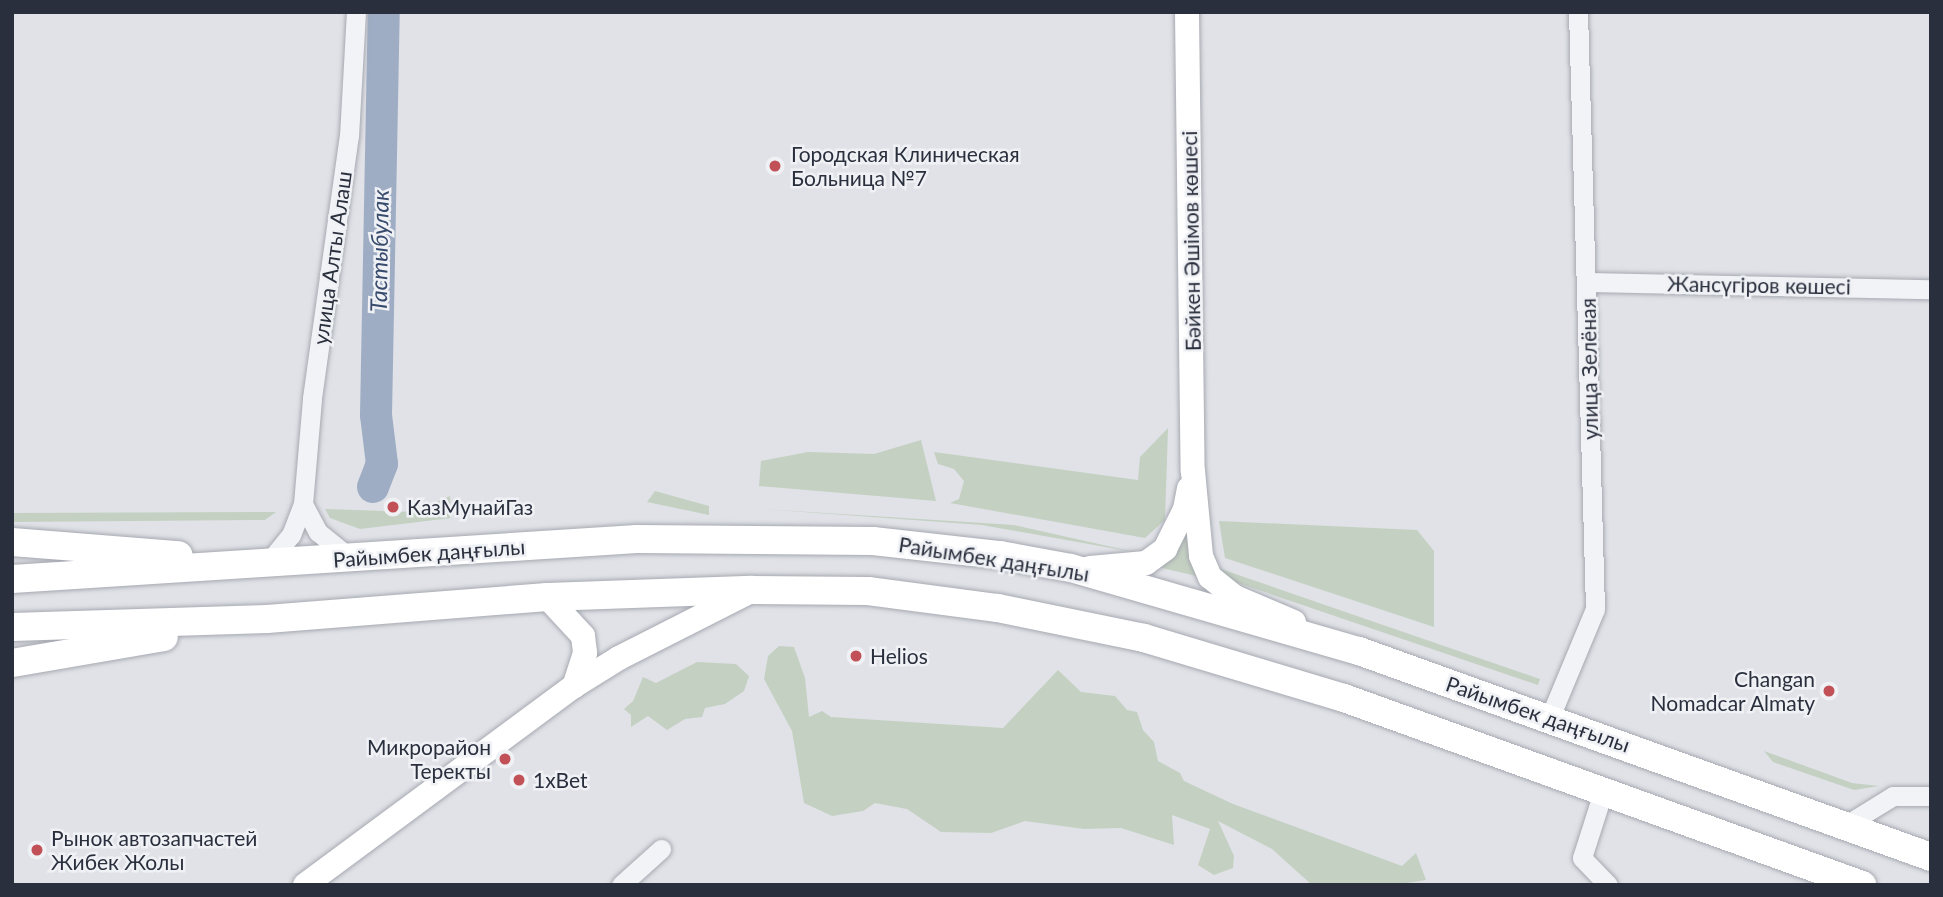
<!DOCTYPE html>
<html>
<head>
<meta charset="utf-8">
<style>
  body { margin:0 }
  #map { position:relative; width:1943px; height:897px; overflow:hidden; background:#e0e2e7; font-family:Lato,sans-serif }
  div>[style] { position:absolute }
  .green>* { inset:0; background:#c4d1c2 }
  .river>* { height:32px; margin:-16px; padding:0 16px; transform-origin:16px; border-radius:16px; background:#9eadc4 }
  .roads { filter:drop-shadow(0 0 2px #a6a9b1) drop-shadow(0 0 2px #a6a9b1) }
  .minor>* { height:19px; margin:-9.5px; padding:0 9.5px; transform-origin:9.5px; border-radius:9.5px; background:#f2f3f6 }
  .major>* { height:24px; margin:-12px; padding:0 12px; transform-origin:12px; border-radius:12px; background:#fff }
  .highway>* { height:28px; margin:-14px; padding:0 14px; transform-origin:14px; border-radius:14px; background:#fff }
  .dots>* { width:19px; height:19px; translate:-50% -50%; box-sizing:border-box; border:4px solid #eff1f5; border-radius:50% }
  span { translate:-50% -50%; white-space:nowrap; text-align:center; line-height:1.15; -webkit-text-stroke:5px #eff1f5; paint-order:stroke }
  .poi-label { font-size:21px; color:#2a2f3d }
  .left { translate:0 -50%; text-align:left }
  .right { translate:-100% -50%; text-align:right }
  .street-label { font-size:21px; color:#2a2f3d }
  .water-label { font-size:23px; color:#384b6d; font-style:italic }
  .frame { position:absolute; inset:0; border:14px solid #2a2f3d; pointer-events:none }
</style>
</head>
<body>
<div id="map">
  <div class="green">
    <div style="clip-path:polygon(1168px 428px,1165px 520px,1145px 538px,950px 503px,959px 499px,964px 481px,954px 469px,938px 464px,934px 452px,1138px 480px,1140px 457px)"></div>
    <div style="clip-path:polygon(921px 440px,936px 501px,759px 486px,761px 461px,808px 452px,874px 454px)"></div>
    <div style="clip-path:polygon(655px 491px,709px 506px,709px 515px,647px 502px)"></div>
    <div style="clip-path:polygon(450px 496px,451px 518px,360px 529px,330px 518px,325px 509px,415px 512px)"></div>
    <div style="clip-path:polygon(762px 509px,1014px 525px,1139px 553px,982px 525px)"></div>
    <div style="clip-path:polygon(276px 512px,265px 520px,12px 522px,12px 513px)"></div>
    <div style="clip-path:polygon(1219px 521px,1417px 530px,1434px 551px,1434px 627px,1225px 558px)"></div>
    <div style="clip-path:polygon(1184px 523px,1201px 577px,1153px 566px)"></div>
    <div style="clip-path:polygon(1218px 568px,1540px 679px,1538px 685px,1235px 582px)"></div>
    <div style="clip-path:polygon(779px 646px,794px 647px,805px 678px,809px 717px,822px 711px,831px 717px,1003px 728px,1058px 670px,1081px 692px,1115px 696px,1127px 710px,1137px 712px,1143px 730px,1154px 742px,1158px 761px,1180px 773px,1184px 781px,1233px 804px,1402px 866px,1416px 853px,1426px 880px,1394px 885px,1312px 885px,1272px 849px,1218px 821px,1234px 856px,1233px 868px,1214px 875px,1198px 865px,1210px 829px,1172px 815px,1174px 845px,1121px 828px,1084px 829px,1025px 821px,991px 833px,941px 832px,907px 809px,875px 803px,863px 811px,832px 816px,804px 803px,792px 731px,764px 679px,768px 656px)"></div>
    <div style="clip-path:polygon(697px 662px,736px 664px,749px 676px,744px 691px,725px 704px,705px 708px,702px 717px,685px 719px,667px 730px,648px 716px,631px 727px,631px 715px,624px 709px,633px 701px,643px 677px,656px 683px)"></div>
    <div style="clip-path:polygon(1764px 751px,1852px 783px,1879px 786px,1854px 790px,1773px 762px)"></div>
  </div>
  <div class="river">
    <div style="left:373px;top:487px;width:25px;rotate:-69deg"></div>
    <div style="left:382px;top:464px;width:49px;rotate:-97deg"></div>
    <div style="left:376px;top:415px;width:403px;rotate:-88.9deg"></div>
  </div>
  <div class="roads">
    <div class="minor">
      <div style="left:1587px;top:282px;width:344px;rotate:1.2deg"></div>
      <div style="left:303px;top:504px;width:32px;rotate:62deg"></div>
      <div style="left:318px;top:532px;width:41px;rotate:39.1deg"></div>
      <div style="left:268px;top:563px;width:36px;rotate:-51deg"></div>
      <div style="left:291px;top:535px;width:33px;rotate:-69deg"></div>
      <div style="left:303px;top:504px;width:106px;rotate:-85.1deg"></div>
      <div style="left:312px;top:398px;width:265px;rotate:-82deg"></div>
      <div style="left:349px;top:136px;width:124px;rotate:-86.8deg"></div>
      <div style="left:1550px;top:717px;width:117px;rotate:-67.4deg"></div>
      <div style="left:1595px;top:609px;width:597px;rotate:-91.63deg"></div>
      <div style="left:1603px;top:792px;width:69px;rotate:107.7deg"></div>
      <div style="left:1582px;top:858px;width:37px;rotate:46deg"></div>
      <div style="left:1854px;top:820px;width:46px;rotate:-31.6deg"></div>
      <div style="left:1893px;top:796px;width:38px"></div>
      <div style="left:621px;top:885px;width:54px;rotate:-42deg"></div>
    </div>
    <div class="major">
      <div style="left:1187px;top:12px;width:459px;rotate:89.3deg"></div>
      <div style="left:1193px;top:471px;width:85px;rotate:84.6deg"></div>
      <div style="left:1201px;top:556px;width:23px;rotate:67deg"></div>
      <div style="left:1210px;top:577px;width:32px;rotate:39deg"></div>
      <div style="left:1235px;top:597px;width:64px;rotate:23deg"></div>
      <div style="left:1090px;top:568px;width:56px;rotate:-5.1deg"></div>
      <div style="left:1146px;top:563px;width:24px;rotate:-36deg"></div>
      <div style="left:1165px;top:549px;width:45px;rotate:-63.4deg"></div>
      <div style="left:1185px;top:509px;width:21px;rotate:-79deg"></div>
      <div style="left:547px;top:597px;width:53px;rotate:47.3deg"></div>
      <div style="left:583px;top:636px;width:17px;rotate:83deg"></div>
      <div style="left:585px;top:653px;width:35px;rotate:108deg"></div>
      <div style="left:305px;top:885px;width:335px;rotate:-36.5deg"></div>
      <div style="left:574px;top:686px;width:53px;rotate:-31.9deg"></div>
      <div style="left:619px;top:658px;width:148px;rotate:-26.9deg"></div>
    </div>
    <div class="highway">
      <div style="left:12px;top:542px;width:167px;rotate:4.5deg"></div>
      <div style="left:12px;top:579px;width:626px;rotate:-3.66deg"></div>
      <div style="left:637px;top:539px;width:236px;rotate:0.5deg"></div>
      <div style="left:873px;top:541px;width:128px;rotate:6.3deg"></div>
      <div style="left:1000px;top:555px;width:72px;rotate:10.4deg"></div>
      <div style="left:1071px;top:568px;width:300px;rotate:16.1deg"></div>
      <div style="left:1359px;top:651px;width:608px;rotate:19.81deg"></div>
      <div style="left:12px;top:627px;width:255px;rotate:-1.8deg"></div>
      <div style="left:267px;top:619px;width:281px;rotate:-4.5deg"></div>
      <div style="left:547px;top:597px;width:205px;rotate:-2deg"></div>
      <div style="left:752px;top:590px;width:116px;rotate:0.5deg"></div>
      <div style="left:868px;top:591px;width:131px;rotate:7.5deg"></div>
      <div style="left:998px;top:608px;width:149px;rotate:11.6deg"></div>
      <div style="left:1144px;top:638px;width:209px;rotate:16.7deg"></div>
      <div style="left:1344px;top:698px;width:551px;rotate:19.85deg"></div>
      <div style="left:12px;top:663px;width:154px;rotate:-9.7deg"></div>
    </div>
  </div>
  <div class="dots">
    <div style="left:775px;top:166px;background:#c15057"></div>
    <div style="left:393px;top:507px;background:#c15057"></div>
    <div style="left:856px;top:656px;background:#c15057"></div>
    <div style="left:1829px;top:691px;background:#c15057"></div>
    <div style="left:505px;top:759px;background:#c15057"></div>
    <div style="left:519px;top:780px;background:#c15057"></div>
    <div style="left:37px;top:850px;background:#c15057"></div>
  </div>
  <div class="poi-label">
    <span class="left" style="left:791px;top:166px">Городская Клиническая<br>Больница №7</span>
    <span class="left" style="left:407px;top:507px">КазМунайГаз</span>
    <span class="left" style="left:870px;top:656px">Helios</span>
    <span class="right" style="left:1815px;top:691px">Changan<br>Nomadcar Almaty</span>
    <span class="right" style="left:491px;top:759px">Микрорайон<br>Теректы</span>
    <span class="left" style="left:533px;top:780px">1xBet</span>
    <span class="left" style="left:51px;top:850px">Рынок автозапчастей<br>Жибек Жолы</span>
  </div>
  <div class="street-label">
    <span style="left:1191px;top:241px;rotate:-91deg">Бәйкен Әшімов көшесі</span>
    <span style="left:332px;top:258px;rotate:-82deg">улица Алты Алаш</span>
    <span style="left:1759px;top:285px;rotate:1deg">Жансүгіров көшесі</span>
    <span style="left:1589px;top:369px;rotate:-91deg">улица Зелёная</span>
    <span style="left:429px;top:553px;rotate:-4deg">Райымбек даңғылы</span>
    <span style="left:994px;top:559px;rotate:9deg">Райымбек даңғылы</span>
    <span style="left:1538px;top:714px;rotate:19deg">Райымбек даңғылы</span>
  </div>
  <div class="water-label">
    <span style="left:379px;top:251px;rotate:-89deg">Тастыбулак</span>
  </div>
  <div class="frame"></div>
</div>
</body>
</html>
